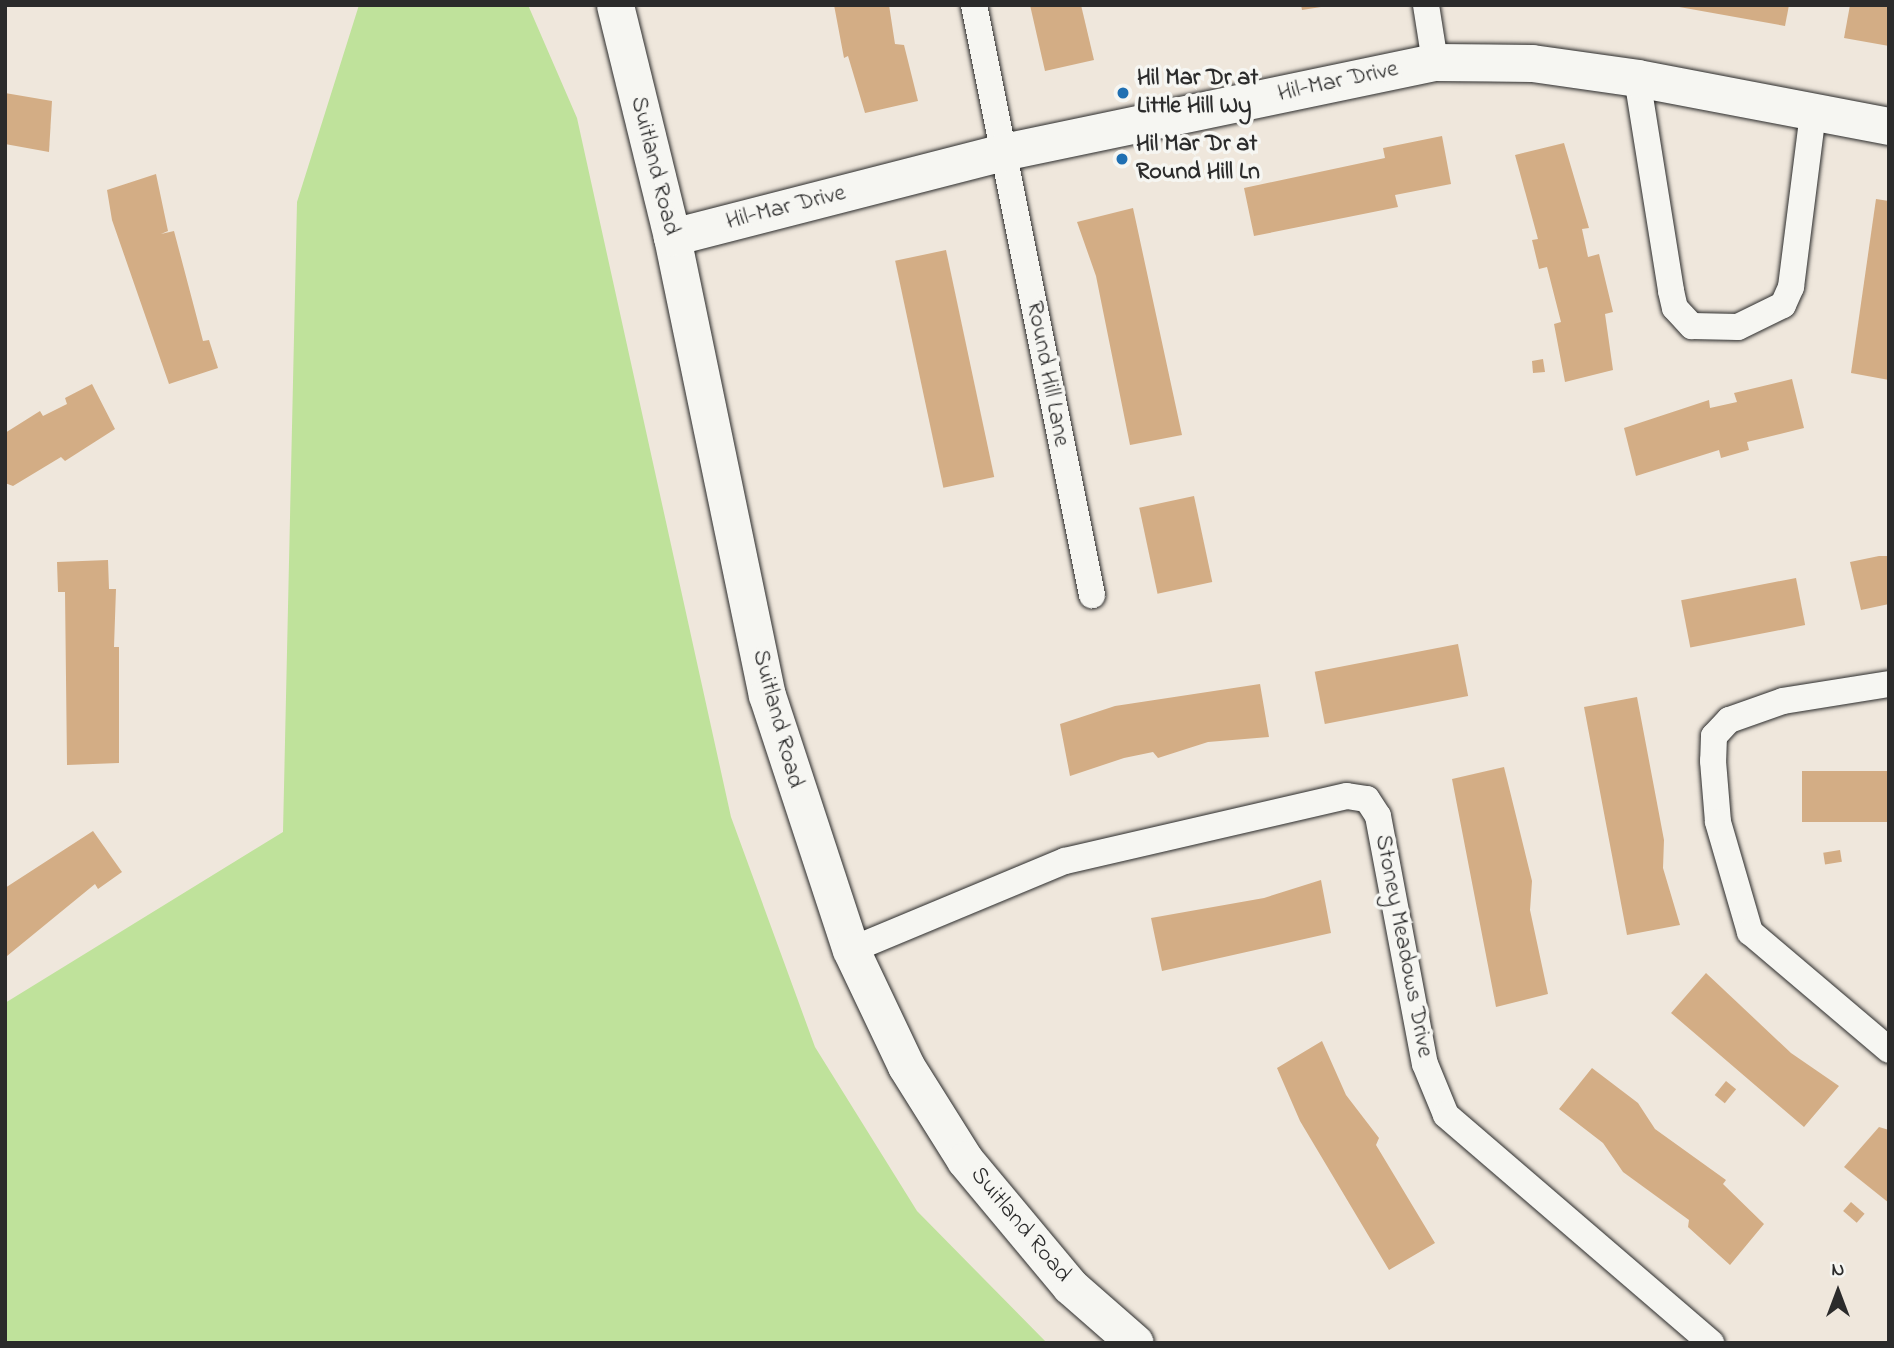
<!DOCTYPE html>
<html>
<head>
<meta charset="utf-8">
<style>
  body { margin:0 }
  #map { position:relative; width:1894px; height:1348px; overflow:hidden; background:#efe7dc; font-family:"Indie Flower",sans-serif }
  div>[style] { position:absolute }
  .green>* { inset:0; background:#bfe29b }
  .building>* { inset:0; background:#d3ad85; transform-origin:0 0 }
  .roads { filter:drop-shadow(0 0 2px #2b2b2b) drop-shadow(0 0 2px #2b2b2b) }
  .street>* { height:26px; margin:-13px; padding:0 13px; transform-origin:13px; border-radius:13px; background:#f6f6f2 }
  .secondary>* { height:37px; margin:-18.5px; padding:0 18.5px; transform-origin:18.5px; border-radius:18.5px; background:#f6f6f2 }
  .dots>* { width:19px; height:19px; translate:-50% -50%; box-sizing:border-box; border:4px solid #f6f6f2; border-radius:50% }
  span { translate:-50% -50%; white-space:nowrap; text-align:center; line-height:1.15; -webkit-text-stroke:7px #f6f6f2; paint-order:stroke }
  .poi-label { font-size:24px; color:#2b2b2b; font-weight:700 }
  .left { translate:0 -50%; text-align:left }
  .street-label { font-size:24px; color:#2b2b2b }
  .frame { position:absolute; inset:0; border:7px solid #2b2b2b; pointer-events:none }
  .north { position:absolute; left:1803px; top:1257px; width:70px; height:70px; -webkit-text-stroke:5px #f6f6f2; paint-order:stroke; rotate:0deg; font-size:19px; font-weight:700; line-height:28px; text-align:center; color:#2b2b2b }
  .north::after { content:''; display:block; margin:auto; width:24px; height:32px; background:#2b2b2b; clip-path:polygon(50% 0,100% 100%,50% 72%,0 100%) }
</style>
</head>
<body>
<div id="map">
  <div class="green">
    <div style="clip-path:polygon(359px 5px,528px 5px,577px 118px,731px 817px,815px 1047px,917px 1211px,1047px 1343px,5px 1343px,5px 1003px,283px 832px,297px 202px)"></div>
  </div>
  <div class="building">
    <div style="clip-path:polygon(834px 5px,889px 5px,895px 44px,904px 45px,918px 101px,865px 113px,848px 56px,844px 58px)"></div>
    <div style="clip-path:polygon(1030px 5px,1081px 5px,1094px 60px,1045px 71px)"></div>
    <div style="clip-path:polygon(1301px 5px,1321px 5px,1321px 7px,1302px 10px)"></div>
    <div style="clip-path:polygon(1668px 5px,1789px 5px,1785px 26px)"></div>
    <div style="clip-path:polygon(1850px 5px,1889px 5px,1889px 46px,1844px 38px)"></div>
    <div style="clip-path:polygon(5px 93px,52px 101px,49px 152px,5px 144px)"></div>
    <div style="clip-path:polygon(1442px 136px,1451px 184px,1395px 195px,1398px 207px,1254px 236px,1244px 188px,1385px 158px,1383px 148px)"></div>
    <div style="clip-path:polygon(1564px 143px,1589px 228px,1582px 229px,1588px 257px,1599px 254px,1613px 312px,1605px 314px,1613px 370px,1565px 382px,1554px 324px,1561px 322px,1547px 267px,1539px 269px,1532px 240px,1538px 239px,1515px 155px)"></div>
    <div style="clip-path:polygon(156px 174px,168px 231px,161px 234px,174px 231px,203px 341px,209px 340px,218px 368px,169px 384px,112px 220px,107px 190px)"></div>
    <div style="clip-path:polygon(1876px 199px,1889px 201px,1889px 380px,1851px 373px)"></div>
    <div style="clip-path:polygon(1133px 208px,1182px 435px,1130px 445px,1096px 276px,1077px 222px)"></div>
    <div style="left:946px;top:250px;width:232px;height:52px;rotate:78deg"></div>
    <div style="clip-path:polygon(1543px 359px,1545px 372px,1533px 373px,1532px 361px)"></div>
    <div style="clip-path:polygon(1792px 379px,1804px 428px,1747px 442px,1749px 450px,1721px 458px,1719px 450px,1636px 476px,1624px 428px,1709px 400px,1710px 408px,1737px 402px,1734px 393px)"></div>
    <div style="clip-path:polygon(92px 384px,115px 429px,65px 461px,61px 457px,13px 486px,5px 483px,5px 433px,40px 411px,43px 416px,67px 404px,65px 398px)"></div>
    <div style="left:1194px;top:496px;width:88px;height:56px;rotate:78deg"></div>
    <div style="clip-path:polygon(1879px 556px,1889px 556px,1889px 604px,1861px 610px,1850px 562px)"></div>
    <div style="clip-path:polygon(108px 560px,109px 589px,116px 589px,114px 647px,119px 647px,119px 763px,67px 765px,65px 592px,58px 592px,57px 562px)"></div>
    <div style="left:1796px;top:578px;width:48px;height:117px;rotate:79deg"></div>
    <div style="left:1458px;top:644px;width:53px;height:146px;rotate:79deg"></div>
    <div style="clip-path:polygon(1260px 684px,1269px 737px,1208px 742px,1158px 758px,1153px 752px,1124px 758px,1070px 776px,1060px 724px,1115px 706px)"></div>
    <div style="clip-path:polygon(1637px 697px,1664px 840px,1663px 868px,1680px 925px,1627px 935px,1584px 707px)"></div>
    <div style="clip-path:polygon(1504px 767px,1532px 881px,1530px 910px,1548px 994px,1496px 1007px,1452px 779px)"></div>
    <div style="left:1889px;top:771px;width:51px;height:87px;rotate:90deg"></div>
    <div style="clip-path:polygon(93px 831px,122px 872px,98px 889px,95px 884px,7px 956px,5px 888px)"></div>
    <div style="left:1840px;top:850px;width:12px;height:17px;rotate:81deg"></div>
    <div style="clip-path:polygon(1321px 880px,1331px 933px,1162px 971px,1151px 918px,1264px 898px)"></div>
    <div style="clip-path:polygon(1706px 973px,1791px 1053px,1839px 1086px,1804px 1127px,1671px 1013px)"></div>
    <div style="clip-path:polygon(1322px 1041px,1346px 1095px,1379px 1138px,1376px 1145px,1435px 1243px,1389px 1270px,1300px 1121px,1277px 1068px)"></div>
    <div style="clip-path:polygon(1592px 1068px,1638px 1103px,1655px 1129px,1726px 1180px,1723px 1184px,1764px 1224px,1730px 1265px,1688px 1227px,1689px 1220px,1623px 1172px,1603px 1143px,1559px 1109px)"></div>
    <div style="left:1726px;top:1081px;width:13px;height:18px;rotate:39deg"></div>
    <div style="clip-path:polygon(1879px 1127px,1889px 1130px,1889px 1203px,1844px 1167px)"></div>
    <div style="left:1851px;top:1202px;width:18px;height:12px;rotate:41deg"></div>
  </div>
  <div class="roads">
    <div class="street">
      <div style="left:974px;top:5px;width:602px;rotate:78.69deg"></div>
      <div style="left:1426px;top:5px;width:58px;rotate:81deg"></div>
      <div style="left:1637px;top:78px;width:216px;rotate:80.9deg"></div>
      <div style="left:1671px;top:291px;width:17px;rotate:77deg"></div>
      <div style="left:1675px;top:308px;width:25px;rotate:47deg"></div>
      <div style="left:1692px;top:326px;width:46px;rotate:1.2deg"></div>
      <div style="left:1738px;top:327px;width:50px;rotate:-26.1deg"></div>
      <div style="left:1783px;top:305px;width:20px;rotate:-66deg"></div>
      <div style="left:1791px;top:287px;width:175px;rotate:-82.8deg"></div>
      <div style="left:1889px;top:684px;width:107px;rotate:170.9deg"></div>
      <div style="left:1783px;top:701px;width:57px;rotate:160.6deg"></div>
      <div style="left:1729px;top:720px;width:22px;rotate:133deg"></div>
      <div style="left:1714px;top:736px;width:25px;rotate:92deg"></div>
      <div style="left:1713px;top:761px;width:61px;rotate:85.3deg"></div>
      <div style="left:1718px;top:822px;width:115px;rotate:73.8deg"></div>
      <div style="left:1750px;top:932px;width:182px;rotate:40.3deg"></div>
      <div style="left:851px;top:950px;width:232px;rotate:-22.6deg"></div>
      <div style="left:1065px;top:861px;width:289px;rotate:-13deg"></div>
      <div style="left:1347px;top:796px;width:20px;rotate:9deg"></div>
      <div style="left:1367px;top:799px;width:20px;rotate:57deg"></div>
      <div style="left:1378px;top:816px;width:252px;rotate:79.3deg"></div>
      <div style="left:1425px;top:1064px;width:55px;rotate:67.6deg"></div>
      <div style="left:1446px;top:1115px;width:350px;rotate:40.7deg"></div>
    </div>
    <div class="secondary">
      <div style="left:615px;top:5px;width:239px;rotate:76.2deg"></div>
      <div style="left:672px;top:237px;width:468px;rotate:78.3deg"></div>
      <div style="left:767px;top:695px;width:268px;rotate:71.8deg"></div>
      <div style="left:851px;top:950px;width:128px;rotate:64.6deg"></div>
      <div style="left:906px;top:1066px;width:111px;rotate:57.9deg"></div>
      <div style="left:965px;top:1160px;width:164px;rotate:50.2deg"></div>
      <div style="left:1070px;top:1286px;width:86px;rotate:41.2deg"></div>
      <div style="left:672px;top:237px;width:342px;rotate:-14.4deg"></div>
      <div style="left:1003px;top:152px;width:441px;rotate:-11.8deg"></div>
      <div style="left:1435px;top:62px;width:97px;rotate:0.6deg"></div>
      <div style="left:1532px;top:63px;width:106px;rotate:8.1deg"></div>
      <div style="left:1637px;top:78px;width:257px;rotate:10.8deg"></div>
    </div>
  </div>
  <div class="dots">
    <div style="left:1123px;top:93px;background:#1f6fb2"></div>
    <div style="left:1122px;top:159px;background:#1f6fb2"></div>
  </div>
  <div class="poi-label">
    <span class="left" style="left:1137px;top:93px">Hil Mar Dr at<br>Little Hill Wy</span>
    <span class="left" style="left:1136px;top:159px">Hil Mar Dr at<br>Round Hill Ln</span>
  </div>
  <div class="street-label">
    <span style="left:1338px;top:82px;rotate:-12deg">Hil-Mar Drive</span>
    <span style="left:654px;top:166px;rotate:76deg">Suitland Road</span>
    <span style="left:786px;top:208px;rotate:-14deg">Hil-Mar Drive</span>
    <span style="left:1047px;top:374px;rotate:79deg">Round Hill Lane</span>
    <span style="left:777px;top:719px;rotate:75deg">Suitland Road</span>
    <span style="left:1403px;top:946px;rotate:79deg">Stoney Meadows Drive</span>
    <span style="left:1020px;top:1225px;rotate:50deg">Suitland Road</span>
  </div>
  <div class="frame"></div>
  <div class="north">N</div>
</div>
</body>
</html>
